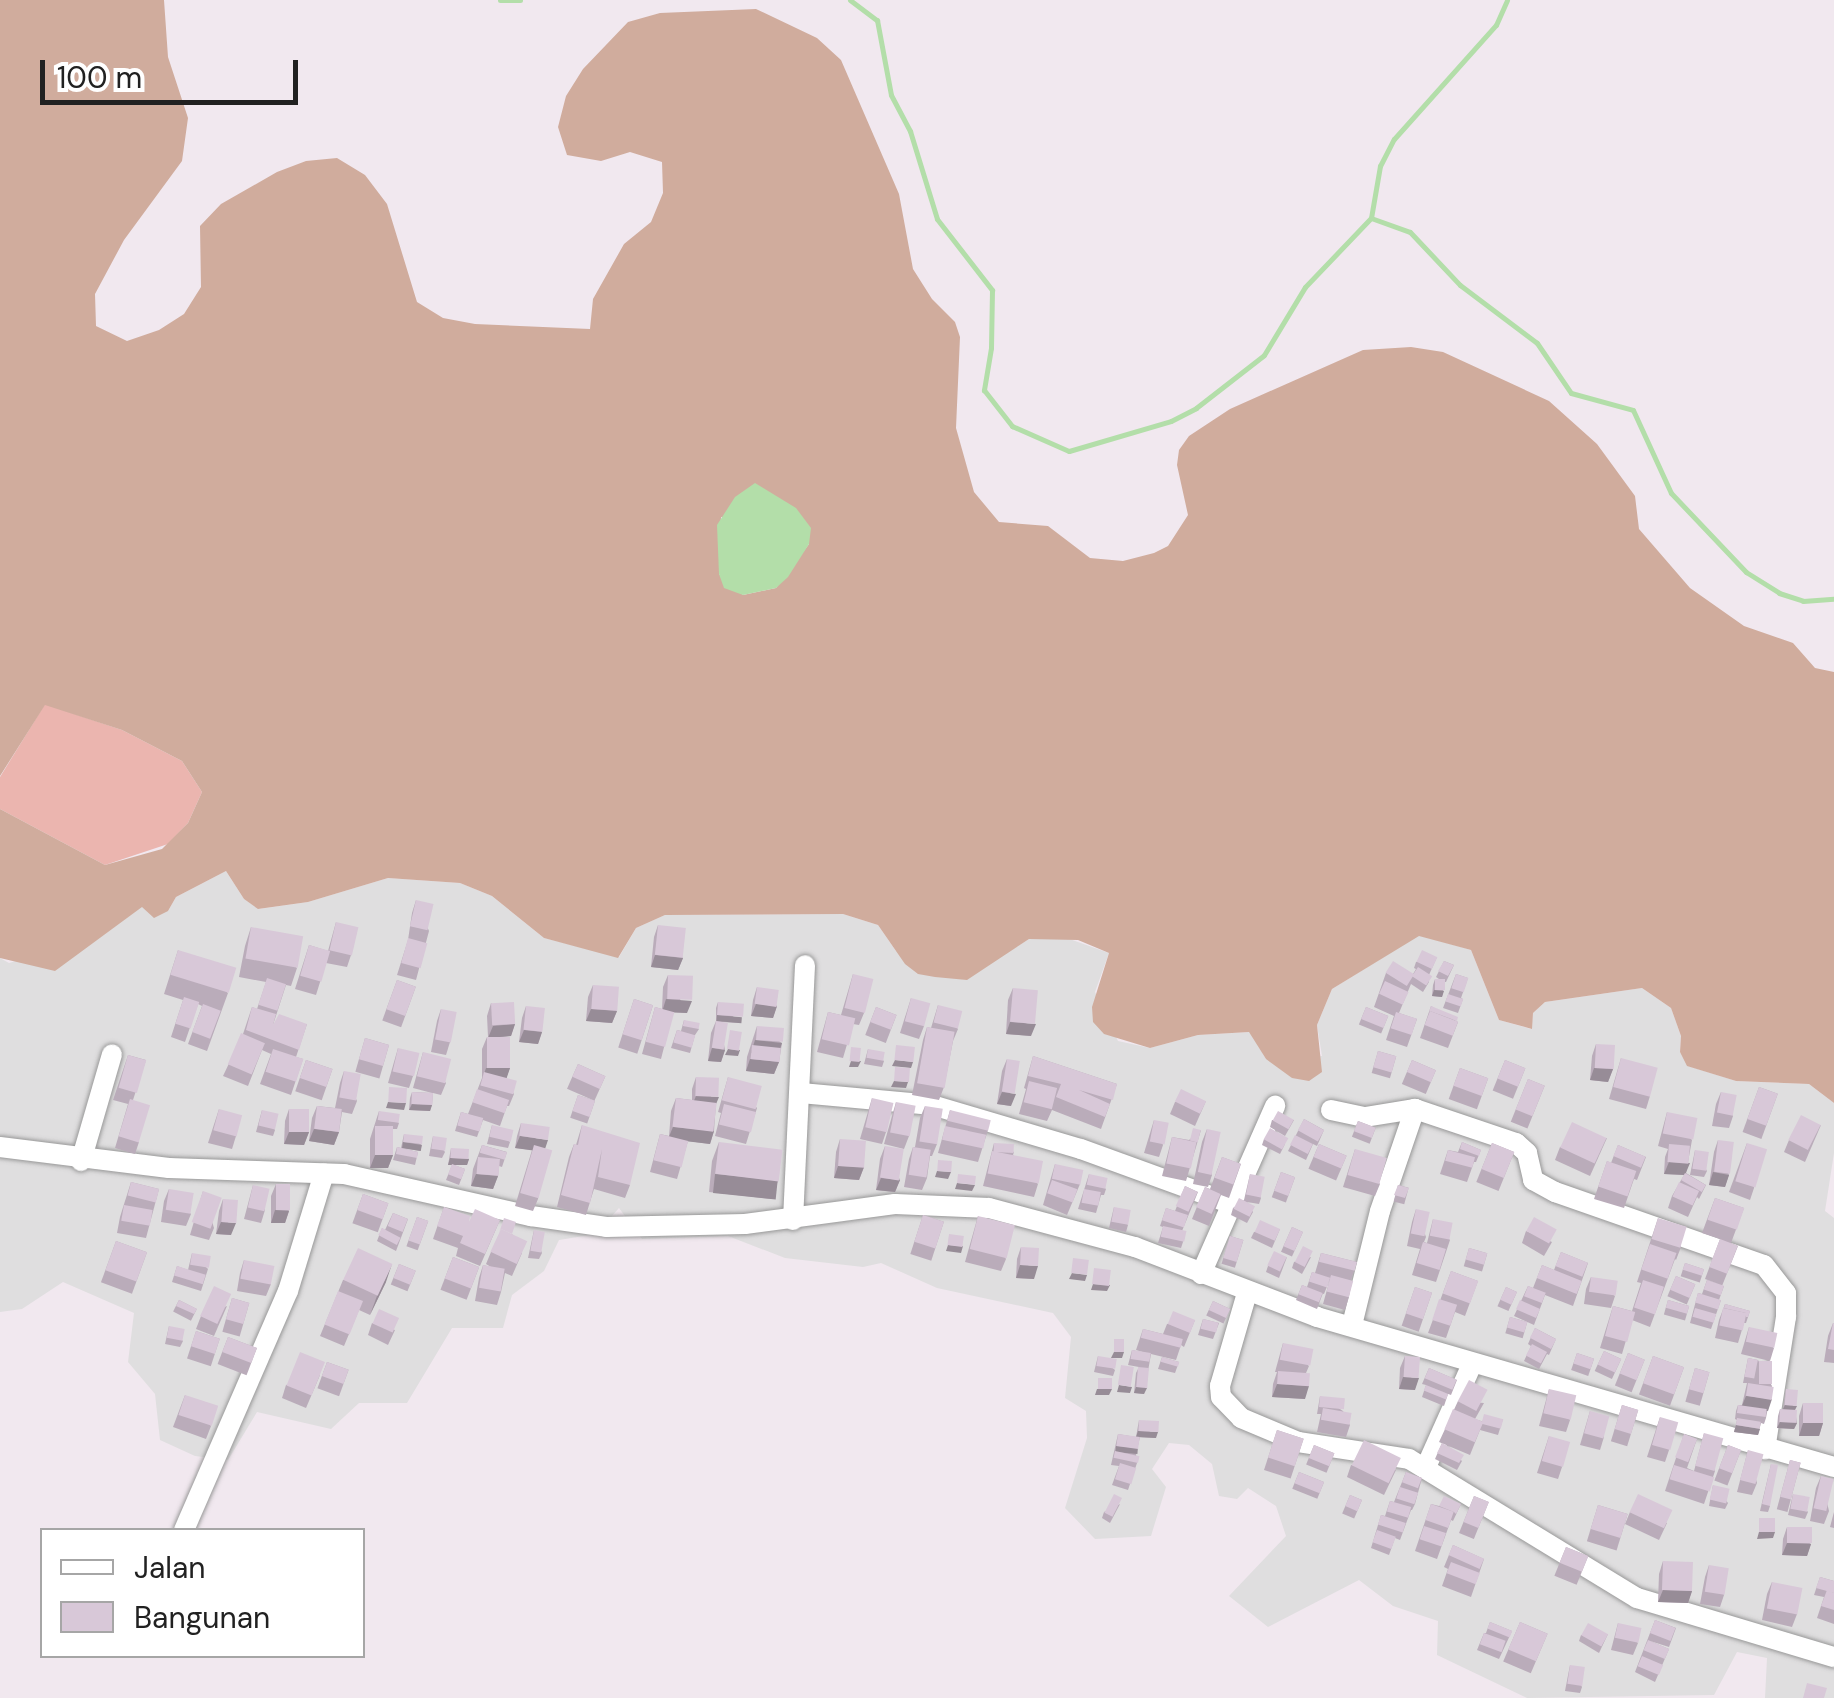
<!DOCTYPE html>
<html>
<head>
<meta charset="utf-8">
<style>
  body { margin:0 }
  #map { position:relative; width:1834px; height:1698px; overflow:hidden; background:#f1e8ef; font-family:"DM Sans",sans-serif }
  div>[style] { position:absolute }
  .residential>* { inset:0; background:#dfdedf }
  .grass>* { inset:0; background:#ebb5af }
  .forest>* { inset:0; background:#d0ac9d }
  .water>* { inset:0; background:#b3dea9 }
  .stream>* { height:5px; margin:-2.5px; padding:0 2.5px; transform-origin:2.5px; border-radius:2.5px; background:#b3dea9 }
  .roads { filter:drop-shadow(0 0 2px #989898) drop-shadow(0 0 2px #989898) }
  .street>* { height:20px; margin:-10px; padding:0 10px; transform-origin:10px; border-radius:10px; background:#fff }
  .wall>* { inset:0; background:#baacba; transform-origin:0 0 }
  .shaded-wall>* { inset:0; background:#978c97; transform-origin:0 0 }
  .building>* { inset:0; background:#d8c8d8; transform-origin:0 0 }
  span { translate:-50% -50%; white-space:nowrap; text-align:center; line-height:1.15; -webkit-text-stroke:8px #fff; paint-order:stroke }
  .legend { position:absolute; left:40px; top:1528px; width:325px; height:130px; box-sizing:border-box; background:#fff; border:2px solid #a6a6a6; margin:0; padding:12px 18px; list-style:none; font-size:30px; color:#212121 }
  .legend li { display:flex; align-items:center; gap:20px; height:50px }
  .legend b { width:50px; border:2px solid #a6a6a6 }
  .scale { position:absolute; left:40px; top:60px; width:258px; height:45px; box-sizing:border-box; border:5px solid #212121; border-top:0; padding-left:12px; font-size:30px; line-height:35px; white-space:nowrap; color:#212121; -webkit-text-stroke:8px #fff; paint-order:stroke }
</style>
</head>
<body>
<div id="map">
  <div class="residential">
    <div style="clip-path:polygon(226px 871px,244px 899px,259px 909px,308px 902px,388px 878px,460px 883px,492px 896px,544px 938px,619px 957px,636px 928px,665px 915px,843px 914px,878px 925px,896px 951px,1001px 956px,1029px 939px,1061px 936px,1109px 953px,1095px 992px,1118px 1041px,1150px 1048px,1198px 1035px,1250px 1032px,1266px 1059px,1322px 1056px,1317px 1025px,1332px 989px,1419px 935px,1471px 950px,1499px 1020px,1531px 1029px,1533px 1013px,1545px 1002px,1642px 988px,1671px 1008px,1681px 1036px,1680px 1052px,1688px 1066px,1736px 1081px,1809px 1084px,1834px 1103px,1834px 1153px,1825px 1211px,1834px 1218px,1834px 1698px,1765px 1698px,1767px 1658px,1737px 1652px,1714px 1695px,1527px 1698px,1437px 1655px,1438px 1621px,1393px 1606px,1359px 1580px,1268px 1627px,1229px 1596px,1286px 1536px,1276px 1506px,1248px 1488px,1237px 1499px,1219px 1496px,1212px 1464px,1189px 1445px,1169px 1443px,1152px 1469px,1166px 1487px,1151px 1536px,1095px 1539px,1065px 1508px,1087px 1438px,1086px 1411px,1065px 1398px,1071px 1337px,1053px 1313px,937px 1288px,881px 1263px,863px 1267px,785px 1258px,728px 1236px,642px 1239px,619px 1208px,596px 1234px,559px 1240px,544px 1271px,512px 1295px,503px 1328px,452px 1328px,407px 1403px,359px 1403px,331px 1429px,257px 1412px,228px 1460px,195px 1456px,160px 1440px,155px 1394px,128px 1362px,134px 1313px,63px 1282px,22px 1309px,0 1312px,0 958px,9px 963px,102px 936px,142px 906px,168px 911px,176px 897px)"></div>
  </div>
  <div class="grass">
    <div style="clip-path:polygon(45px 704px,122px 730px,182px 761px,202px 792px,188px 823px,168px 844px,105px 865px,0 809px,0 777px)"></div>
  </div>
  <div class="forest">
    <div style="clip-path:polygon(evenodd,0 0,164px 0,168px 57px,188px 118px,182px 161px,124px 240px,95px 294px,96px 326px,127px 341px,159px 330px,184px 314px,201px 287px,200px 226px,221px 204px,277px 172px,306px 161px,337px 158px,365px 175px,387px 204px,417px 302px,443px 318px,475px 324px,590px 329px,593px 299px,624px 244px,651px 222px,663px 193px,662px 162px,630px 152px,601px 161px,567px 155px,558px 127px,566px 96px,583px 69px,628px 22px,660px 13px,756px 9px,817px 38px,841px 60px,899px 194px,913px 269px,932px 299px,955px 322px,960px 337px,956px 428px,974px 492px,999px 522px,1048px 526px,1090px 558px,1123px 561px,1154px 553px,1168px 546px,1188px 515px,1177px 465px,1179px 450px,1189px 436px,1230px 409px,1363px 350px,1411px 347px,1443px 352px,1549px 401px,1597px 444px,1635px 496px,1639px 529px,1690px 588px,1744px 626px,1793px 643px,1815px 668px,1834px 672px,1834px 1103px,1809px 1084px,1736px 1081px,1687px 1066px,1680px 1052px,1681px 1036px,1671px 1008px,1642px 988px,1545px 1002px,1533px 1013px,1532px 1029px,1499px 1020px,1471px 950px,1419px 936px,1332px 989px,1317px 1025px,1322px 1072px,1309px 1081px,1292px 1078px,1266px 1059px,1249px 1032px,1198px 1035px,1150px 1048px,1104px 1034px,1093px 1022px,1092px 1007px,1109px 953px,1078px 940px,1029px 939px,967px 980px,935px 977px,918px 974px,905px 964px,878px 925px,843px 914px,665px 915px,636px 928px,618px 958px,544px 938px,492px 896px,460px 883px,388px 878px,308px 902px,258px 909px,244px 899px,226px 871px,176px 897px,168px 911px,154px 918px,142px 907px,55px 971px,0 958px,0 809px,105px 865px,162px 849px,188px 823px,202px 792px,182px 761px,122px 730px,45px 705px,0 776px,0 0,721px 517px,809px 544px,776px 588px,743px 595px,719px 574px,721px 517px)"></div>
  </div>
  <div class="water">
    <div style="clip-path:polygon(755px 483px,796px 508px,811px 528px,809px 544px,788px 577px,776px 588px,743px 595px,724px 588px,719px 574px,717px 525px,735px 497px)"></div>
  </div>
  <div class="stream">
    <div style="left:500px;top:0;width:20px"></div>
    <div style="left:850px;top:0;width:34px;rotate:37deg"></div>
    <div style="left:877px;top:20px;width:76px;rotate:79.4deg"></div>
    <div style="left:891px;top:95px;width:41px;rotate:62.2deg"></div>
    <div style="left:910px;top:131px;width:92px;rotate:72.9deg"></div>
    <div style="left:937px;top:219px;width:90px;rotate:52.2deg"></div>
    <div style="left:992px;top:290px;width:58px;rotate:91deg"></div>
    <div style="left:991px;top:348px;width:43px;rotate:99.5deg"></div>
    <div style="left:984px;top:390px;width:46px;rotate:52.1deg"></div>
    <div style="left:1012px;top:426px;width:62px;rotate:23.7deg"></div>
    <div style="left:1069px;top:451px;width:106px;rotate:-16.4deg"></div>
    <div style="left:1171px;top:421px;width:28px;rotate:-27deg"></div>
    <div style="left:1196px;top:408px;width:86px;rotate:-37.9deg"></div>
    <div style="left:1264px;top:355px;width:79px;rotate:-58.9deg"></div>
    <div style="left:1305px;top:287px;width:95px;rotate:-46.3deg"></div>
    <div style="left:1371px;top:218px;width:41px;rotate:19.7deg"></div>
    <div style="left:1410px;top:232px;width:73px;rotate:46.7deg"></div>
    <div style="left:1460px;top:285px;width:96px;rotate:37deg"></div>
    <div style="left:1537px;top:343px;width:60px;rotate:55.8deg"></div>
    <div style="left:1571px;top:393px;width:64px;rotate:15.3deg"></div>
    <div style="left:1633px;top:410px;width:91px;rotate:65.4deg"></div>
    <div style="left:1671px;top:493px;width:109px;rotate:46.5deg"></div>
    <div style="left:1746px;top:572px;width:39px;rotate:32deg"></div>
    <div style="left:1779px;top:593px;width:25px;rotate:18deg"></div>
    <div style="left:1803px;top:601px;width:31px;rotate:-4deg"></div>
    <div style="left:1371px;top:218px;width:53px;rotate:-80.2deg"></div>
    <div style="left:1380px;top:166px;width:30px;rotate:-63deg"></div>
    <div style="left:1394px;top:139px;width:153px;rotate:-48.2deg"></div>
    <div style="left:1496px;top:25px;width:27px;rotate:-66deg"></div>
  </div>
  <div class="roads">
    <div class="street">
      <div style="left:801px;top:1093px;width:132px;rotate:5.2deg"></div>
      <div style="left:932px;top:1105px;width:155px;rotate:16.5deg"></div>
      <div style="left:1081px;top:1149px;width:161px;rotate:20deg"></div>
      <div style="left:1331px;top:1110px;width:35px;rotate:12deg"></div>
      <div style="left:1365px;top:1117px;width:51px;rotate:-9.1deg"></div>
      <div style="left:1415px;top:1109px;width:107px;rotate:18.6deg"></div>
      <div style="left:1516px;top:1143px;width:15px;rotate:42deg"></div>
      <div style="left:1527px;top:1153px;width:28px;rotate:77deg"></div>
      <div style="left:1533px;top:1180px;width:25px;rotate:29deg"></div>
      <div style="left:1555px;top:1192px;width:221px;rotate:19.3deg"></div>
      <div style="left:1764px;top:1265px;width:36px;rotate:52deg"></div>
      <div style="left:1786px;top:1293px;width:24px;rotate:90deg"></div>
      <div style="left:1786px;top:1317px;width:134px;rotate:99deg"></div>
      <div style="left:0;top:1147px;width:170px;rotate:7.1deg"></div>
      <div style="left:169px;top:1168px;width:175px;rotate:2deg"></div>
      <div style="left:344px;top:1174px;width:192px;rotate:12.7deg"></div>
      <div style="left:531px;top:1216px;width:76px;rotate:8.3deg"></div>
      <div style="left:606px;top:1227px;width:139px;rotate:-1.2deg"></div>
      <div style="left:745px;top:1224px;width:151px;rotate:-7.6deg"></div>
      <div style="left:895px;top:1204px;width:94px;rotate:2.4deg"></div>
      <div style="left:989px;top:1208px;width:151px;rotate:15deg"></div>
      <div style="left:1135px;top:1247px;width:195px;rotate:21deg"></div>
      <div style="left:1317px;top:1317px;width:538px;rotate:16.18deg"></div>
      <div style="left:81px;top:1161px;width:111px;rotate:-73.8deg"></div>
      <div style="left:793px;top:1220px;width:255px;rotate:-87.3deg"></div>
      <div style="left:1201px;top:1274px;width:184px;rotate:-66.2deg"></div>
      <div style="left:1247px;top:1293px;width:97px;rotate:106.2deg"></div>
      <div style="left:1220px;top:1386px;width:11px;rotate:85deg"></div>
      <div style="left:1221px;top:1397px;width:29px;rotate:46deg"></div>
      <div style="left:1241px;top:1418px;width:62px;rotate:22.8deg"></div>
      <div style="left:1298px;top:1442px;width:112px;rotate:8.7deg"></div>
      <div style="left:1409px;top:1459px;width:267px;rotate:31.4deg"></div>
      <div style="left:1637px;top:1598px;width:206px;rotate:16.7deg"></div>
      <div style="left:1352px;top:1325px;width:117px;rotate:-76.2deg"></div>
      <div style="left:1380px;top:1211px;width:108px;rotate:-71.1deg"></div>
      <div style="left:1426px;top:1467px;width:113px;rotate:-65.9deg"></div>
      <div style="left:184px;top:1530px;width:261px;rotate:-66.5deg"></div>
      <div style="left:288px;top:1291px;width:123px;rotate:-73deg"></div>
    </div>
  </div>
  <div class="wall">
    <div style="clip-path:polygon(416px 900px,429px 931px,416px 980px,397px 975px,408px 940px,412px 913px)"></div>
    <div style="clip-path:polygon(336px 922px,351px 955px,347px 967px,326px 963px,316px 995px,295px 989px,309px 945px,328px 951px)"></div>
    <div style="clip-path:polygon(658px 925px,683px 958px,678px 970px,651px 967px,654px 937px)"></div>
    <div style="clip-path:polygon(251px 927px,297px 968px,291px 986px,286px 985px,273px 1025px,307px 1024px,296px 1057px,303px 1059px,291px 1095px,260px 1084px,271px 1054px,262px 1050px,248px 1086px,223px 1076px,243px 1034px,252px 1007px,257px 1009px,266px 982px,239px 977px,245px 946px)"></div>
    <div style="clip-path:polygon(178px 950px,228px 993px,207px 1051px,188px 1044px,202px 1006px,198px 1004px,185px 1042px,171px 1037px,183px 1000px,164px 994px)"></div>
    <div style="clip-path:polygon(1437px 957px,1429px 975px,1429px 982px,1423px 992px,1411px 984px,1399px 1013px,1417px 1019px,1407px 1047px,1386px 1040px,1394px 1016px,1374px 1007px,1386px 973px,1413px 974px,1416px 969px,1414px 968px,1416px 962px)"></div>
    <div style="clip-path:polygon(1444px 961px,1454px 965px,1446px 982px,1445px 982px,1442px 997px,1432px 996px,1433px 985px,1435px 979px,1439px 979px,1436px 977px)"></div>
    <div style="clip-path:polygon(853px 974px,864px 1013px,859px 1025px,853px 1024px,843px 1058px,817px 1052px,828px 1012px,841px 1015px)"></div>
    <div style="clip-path:polygon(1456px 974px,1468px 978px,1461px 998px,1463px 999px,1458px 1013px,1443px 1008px)"></div>
    <div style="clip-path:polygon(668px 975px,687px 1013px,673px 1012px,661px 1059px,642px 1054px,655px 1007px,662px 1009px,663px 987px)"></div>
    <div style="left:397px;top:980px;width:20px;height:43px;rotate:20deg"></div>
    <div style="clip-path:polygon(593px 985px,617px 1011px,612px 1023px,586px 1021px,588px 997px)"></div>
    <div style="clip-path:polygon(757px 987px,777px 1006px,773px 1018px,751px 1016px,753px 1000px)"></div>
    <div style="clip-path:polygon(1013px 988px,1031px 1036px,1006px 1034px,1008px 1000px)"></div>
    <div style="clip-path:polygon(911px 998px,924px 1026px,919px 1039px,900px 1033px)"></div>
    <div style="left:634px;top:999px;width:20px;height:51px;rotate:18deg"></div>
    <div style="clip-path:polygon(718px 1002px,740px 1023px,720px 1022px,725px 1050px,721px 1062px,708px 1061px,711px 1033px,716px 1021px,716px 1008px)"></div>
    <div style="clip-path:polygon(491px 1003px,515px 1024px,511px 1036px,502px 1037px,510px 1068px,506px 1078px,514px 1094px,509px 1106px,507px 1106px,500px 1126px,483px 1120px,477px 1137px,455px 1131px,461px 1112px,468px 1114px,482px 1078px,482px 1049px,487px 1037px,488px 1037px,487px 1016px)"></div>
    <div style="clip-path:polygon(938px 1005px,958px 1029px,953px 1041px,944px 1087px,939px 1100px,912px 1095px,923px 1040px,927px 1027px,931px 1028px)"></div>
    <div style="clip-path:polygon(526px 1006px,542px 1032px,538px 1044px,519px 1042px,522px 1018px)"></div>
    <div style="clip-path:polygon(1431px 1006px,1458px 1022px,1448px 1048px,1420px 1038px)"></div>
    <div style="left:876px;top:1007px;width:22px;height:30px;rotate:21deg"></div>
    <div style="left:1366px;top:1007px;width:24px;height:19px;rotate:22deg"></div>
    <div style="clip-path:polygon(441px 1009px,450px 1042px,446px 1055px,431px 1052px,437px 1021px)"></div>
    <div style="clip-path:polygon(684px 1020px,699px 1029px,695px 1035px,690px 1053px,671px 1048px,677px 1030px,681px 1031px)"></div>
    <div style="clip-path:polygon(757px 1026px,782px 1043px,779px 1062px,774px 1074px,746px 1071px,747px 1057px)"></div>
    <div style="left:365px;top:1038px;width:25px;height:35px;rotate:16deg"></div>
    <div style="clip-path:polygon(1596px 1044px,1613px 1069px,1608px 1082px,1590px 1080px,1592px 1056px)"></div>
    <div style="clip-path:polygon(398px 1048px,413px 1076px,409px 1088px,388px 1083px)"></div>
    <div style="clip-path:polygon(868px 1049px,884px 1061px,882px 1067px,864px 1064px)"></div>
    <div style="left:1378px;top:1051px;width:19px;height:23px;rotate:16deg"></div>
    <div style="clip-path:polygon(423px 1052px,446px 1083px,441px 1095px,433px 1093px,432px 1105px,430px 1111px,409px 1110px,410px 1098px,412px 1092px,432px 1093px,413px 1088px)"></div>
    <div style="clip-path:polygon(128px 1055px,146px 1060px,133px 1100px,139px 1142px,135px 1154px,115px 1148px,128px 1104px,113px 1100px)"></div>
    <div style="clip-path:polygon(1033px 1056px,1117px 1084px,1101px 1129px,1052px 1110px,1047px 1121px,1019px 1114px,1026px 1089px,1024px 1088px)"></div>
    <div style="clip-path:polygon(1621px 1058px,1650px 1096px,1646px 1109px,1609px 1099px)"></div>
    <div style="clip-path:polygon(1007px 1059px,1011px 1106px,997px 1104px,1002px 1071px)"></div>
    <div style="left:306px;top:1060px;width:28px;height:33px;rotate:19deg"></div>
    <div style="left:1412px;top:1060px;width:26px;height:26px;rotate:23deg"></div>
    <div style="left:1505px;top:1060px;width:22px;height:33px;rotate:22deg"></div>
    <div style="left:578px;top:1064px;width:30px;height:27px;rotate:24deg"></div>
    <div style="left:1460px;top:1068px;width:30px;height:33px;rotate:20deg"></div>
    <div style="clip-path:polygon(344px 1071px,357px 1101px,352px 1114px,342px 1112px,339px 1132px,334px 1145px,309px 1141px,312px 1118px,317px 1106px,335px 1108px,340px 1083px)"></div>
    <div style="clip-path:polygon(696px 1077px,716px 1103px,714px 1131px,710px 1144px,688px 1141px,677px 1179px,650px 1172px,660px 1134px,669px 1136px,671px 1111px,676px 1098px,692px 1100px,692px 1089px)"></div>
    <div style="clip-path:polygon(728px 1077px,757px 1108px,746px 1144px,715px 1136px,721px 1113px,718px 1112px)"></div>
    <div style="left:1528px;top:1079px;width:18px;height:46px;rotate:22deg"></div>
    <div style="left:1759px;top:1087px;width:20px;height:48px;rotate:20deg"></div>
    <div style="clip-path:polygon(1721px 1092px,1733px 1116px,1729px 1128px,1712px 1126px,1716px 1104px)"></div>
    <div style="left:578px;top:1095px;width:18px;height:24px;rotate:19deg"></div>
    <div style="clip-path:polygon(872px 1098px,886px 1132px,882px 1144px,860px 1139px)"></div>
    <div style="clip-path:polygon(1206px 1101px,1195px 1126px,1170px 1114px,1175px 1102px)"></div>
    <div style="clip-path:polygon(896px 1102px,909px 1136px,904px 1149px,884px 1144px)"></div>
    <div style="clip-path:polygon(925px 1106px,937px 1144px,932px 1156px,930px 1156px,927px 1178px,922px 1190px,904px 1187px,909px 1159px,913px 1147px,915px 1147px,920px 1118px)"></div>
    <div style="clip-path:polygon(219px 1109px,236px 1136px,232px 1149px,208px 1143px)"></div>
    <div style="clip-path:polygon(289px 1109px,309px 1132px,304px 1145px,284px 1144px,285px 1121px)"></div>
    <div style="clip-path:polygon(262px 1110px,275px 1130px,273px 1136px,256px 1132px)"></div>
    <div style="clip-path:polygon(950px 1110px,988px 1130px,978px 1162px,938px 1153px)"></div>
    <div style="clip-path:polygon(379px 1111px,399px 1123px,397px 1129px,393px 1129px,393px 1155px,388px 1168px,370px 1168px,370px 1139px)"></div>
    <div style="clip-path:polygon(1667px 1112px,1692px 1140px,1686px 1173px,1706px 1185px,1699px 1199px,1697px 1197px,1688px 1217px,1668px 1208px,1672px 1196px,1684px 1175px,1664px 1174px,1665px 1157px,1668px 1149px,1658px 1146px)"></div>
    <div style="clip-path:polygon(1304px 1119px,1324px 1130px,1317px 1146px,1313px 1144px,1306px 1160px,1288px 1151px)"></div>
    <div style="clip-path:polygon(1154px 1120px,1163px 1145px,1159px 1157px,1144px 1153px)"></div>
    <div style="clip-path:polygon(1272px 1120px,1294px 1120px,1285px 1136px,1270px 1127px)"></div>
    <div style="left:1358px;top:1121px;width:19px;height:17px;rotate:21deg"></div>
    <div style="clip-path:polygon(521px 1123px,545px 1148px,538px 1199px,533px 1211px,515px 1206px,532px 1150px,515px 1148px,517px 1136px)"></div>
    <div style="clip-path:polygon(492px 1125px,510px 1142px,508px 1148px,487px 1144px)"></div>
    <div style="clip-path:polygon(582px 1125px,630px 1185px,625px 1198px,594px 1189px,586px 1215px,557px 1207px,569px 1157px,574px 1144px,576px 1145px)"></div>
    <div style="clip-path:polygon(1821px 1125px,1805px 1162px,1784px 1152px,1789px 1140px)"></div>
    <div style="clip-path:polygon(1207px 1129px,1212px 1175px,1208px 1187px,1193px 1184px,1202px 1142px)"></div>
    <div style="clip-path:polygon(1201px 1130px,1186px 1181px,1162px 1176px,1172px 1137px,1189px 1140px)"></div>
    <div style="clip-path:polygon(404px 1134px,422px 1145px,420px 1151px,401px 1148px,418px 1152px,415px 1165px,393px 1160px,397px 1147px,401px 1148px)"></div>
    <div style="clip-path:polygon(433px 1136px,445px 1152px,442px 1158px,429px 1156px)"></div>
    <div style="clip-path:polygon(1607px 1138px,1590px 1176px,1555px 1160px,1560px 1147px)"></div>
    <div style="clip-path:polygon(840px 1139px,864px 1167px,859px 1180px,834px 1178px,836px 1152px)"></div>
    <div style="clip-path:polygon(1264px 1139px,1285px 1144px,1280px 1154px,1262px 1145px)"></div>
    <div style="clip-path:polygon(1718px 1140px,1729px 1175px,1725px 1187px,1709px 1185px,1714px 1152px)"></div>
    <div style="clip-path:polygon(719px 1142px,778px 1181px,771px 1199px,709px 1192px,712px 1161px)"></div>
    <div style="clip-path:polygon(1462px 1142px,1481px 1150px,1476px 1162px,1474px 1162px,1467px 1182px,1440px 1174px,1448px 1150px,1458px 1152px)"></div>
    <div style="clip-path:polygon(994px 1143px,1014px 1152px,1013px 1155px,1038px 1184px,1034px 1197px,983px 1186px)"></div>
    <div style="left:1492px;top:1143px;width:24px;height:42px;rotate:22deg"></div>
    <div style="clip-path:polygon(1747px 1143px,1754px 1188px,1750px 1200px,1729px 1192px)"></div>
    <div style="left:1319px;top:1144px;width:30px;height:27px;rotate:23deg"></div>
    <div style="clip-path:polygon(482px 1145px,507px 1152px,502px 1167px,499px 1166px,498px 1176px,493px 1189px,471px 1186px,473px 1169px)"></div>
    <div style="clip-path:polygon(1618px 1145px,1646px 1157px,1637px 1180px,1634px 1179px,1624px 1208px,1594px 1199px,1607px 1161px,1611px 1163px)"></div>
    <div style="clip-path:polygon(885px 1146px,900px 1180px,895px 1192px,876px 1190px,880px 1159px)"></div>
    <div style="clip-path:polygon(451px 1148px,469px 1159px,467px 1165px,454px 1165px,465px 1169px,459px 1185px,446px 1180px,452px 1165px,448px 1165px)"></div>
    <div style="clip-path:polygon(1355px 1149px,1380px 1184px,1375px 1196px,1343px 1187px)"></div>
    <div style="clip-path:polygon(1695px 1150px,1707px 1171px,1704px 1177px,1690px 1175px)"></div>
    <div style="clip-path:polygon(1222px 1157px,1241px 1164px,1229px 1198px,1221px 1195px,1209px 1226px,1192px 1219px,1205px 1187px,1210px 1189px)"></div>
    <div style="clip-path:polygon(1055px 1164px,1080px 1184px,1067px 1215px,1043px 1205px)"></div>
    <div style="left:1281px;top:1172px;width:15px;height:27px;rotate:20deg"></div>
    <div style="clip-path:polygon(1089px 1174px,1106px 1189px,1104px 1195px,1101px 1195px,1096px 1213px,1078px 1209px)"></div>
    <div style="clip-path:polygon(1250px 1174px,1261px 1198px,1259px 1204px,1247px 1202px,1253px 1212px,1247px 1223px,1231px 1215px,1233px 1208px,1244px 1200px)"></div>
    <div style="clip-path:polygon(131px 1182px,159px 1189px,146px 1238px,117px 1233px,120px 1217px)"></div>
    <div style="clip-path:polygon(276px 1184px,289px 1211px,285px 1223px,271px 1223px,271px 1196px)"></div>
    <div style="clip-path:polygon(253px 1185px,265px 1210px,261px 1223px,244px 1219px)"></div>
    <div style="left:1398px;top:1185px;width:11px;height:17px;rotate:15deg"></div>
    <div style="clip-path:polygon(1185px 1186px,1198px 1192px,1182px 1231px,1183px 1242px,1181px 1248px,1158px 1243px,1163px 1227px,1160px 1226px,1166px 1208px,1175px 1211px)"></div>
    <div style="clip-path:polygon(169px 1189px,191px 1214px,186px 1226px,161px 1222px,164px 1201px)"></div>
    <div style="clip-path:polygon(203px 1191px,214px 1228px,209px 1240px,190px 1235px)"></div>
    <div style="left:363px;top:1194px;width:27px;height:31px;rotate:20deg"></div>
    <div style="clip-path:polygon(1715px 1198px,1744px 1208px,1731px 1243px,1738px 1246px,1722px 1286px,1724px 1286px,1719px 1300px,1721px 1300px,1711px 1329px,1690px 1323px,1698px 1293px,1702px 1294px,1707px 1280px,1719px 1284px,1705px 1279px,1720px 1239px,1702px 1233px)"></div>
    <div style="clip-path:polygon(223px 1199px,231px 1235px,216px 1234px,219px 1211px)"></div>
    <div style="clip-path:polygon(444px 1207px,469px 1222px,500px 1220px,480px 1266px,456px 1256px,458px 1248px,433px 1239px)"></div>
    <div style="clip-path:polygon(1114px 1207px,1128px 1225px,1126px 1232px,1109px 1228px)"></div>
    <div style="clip-path:polygon(1416px 1209px,1426px 1237px,1424px 1242px,1427px 1243px,1433px 1219px,1450px 1240px,1436px 1282px,1412px 1275px,1420px 1249px,1407px 1246px,1412px 1222px)"></div>
    <div style="clip-path:polygon(393px 1213px,408px 1219px,396px 1251px,377px 1241px,382px 1228px,385px 1230px)"></div>
    <div style="left:923px;top:1215px;width:22px;height:41px;rotate:18deg"></div>
    <div style="clip-path:polygon(978px 1216px,1006px 1259px,1001px 1271px,965px 1262px)"></div>
    <div style="left:417px;top:1217px;width:12px;height:31px;rotate:20deg"></div>
    <div style="clip-path:polygon(1658px 1218px,1681px 1247px,1676px 1260px,1675px 1259px,1650px 1327px,1632px 1320px,1622px 1354px,1600px 1348px,1613px 1306px,1632px 1311px,1641px 1283px,1637px 1282px)"></div>
    <div style="left:1292px;top:1227px;width:12px;height:27px;rotate:24deg"></div>
    <div style="clip-path:polygon(1280px 1229px,1272px 1248px,1251px 1238px,1254px 1232px)"></div>
    <div style="clip-path:polygon(534px 1230px,542px 1253px,539px 1259px,528px 1258px)"></div>
    <div style="clip-path:polygon(1526px 1231px,1552px 1242px,1544px 1256px,1522px 1243px)"></div>
    <div style="clip-path:polygon(512px 1234px,522px 1253px,512px 1276px,505px 1273px,501px 1292px,497px 1305px,475px 1301px,479px 1278px,483px 1265px,491px 1267px,486px 1264px,491px 1252px)"></div>
    <div style="left:1230px;top:1236px;width:14px;height:29px;rotate:17deg"></div>
    <div style="left:116px;top:1241px;width:33px;height:44px;rotate:20deg"></div>
    <div style="clip-path:polygon(1021px 1247px,1034px 1279px,1016px 1278px,1017px 1259px)"></div>
    <div style="left:1469px;top:1248px;width:19px;height:19px;rotate:16deg"></div>
    <div style="clip-path:polygon(1561px 1252px,1588px 1263px,1573px 1306px,1545px 1295px,1534px 1325px,1514px 1316px,1528px 1286px,1533px 1288px,1542px 1265px,1554px 1270px)"></div>
    <div style="clip-path:polygon(192px 1253px,208px 1269px,201px 1291px,172px 1282px,177px 1266px,188px 1270px)"></div>
    <div style="clip-path:polygon(1321px 1253px,1357px 1262px,1351px 1280px,1349px 1297px,1345px 1310px,1323px 1304px,1330px 1279px,1324px 1294px,1321px 1293px,1323px 1293px,1317px 1309px,1296px 1300px,1302px 1285px,1307px 1287px,1312px 1272px,1315px 1273px)"></div>
    <div style="left:453px;top:1257px;width:28px;height:35px;rotate:21deg"></div>
    <div style="clip-path:polygon(1287px 1257px,1279px 1278px,1266px 1272px,1268px 1266px)"></div>
    <div style="clip-path:polygon(1311px 1257px,1302px 1274px,1292px 1268px,1294px 1262px)"></div>
    <div style="clip-path:polygon(244px 1260px,271px 1284px,266px 1296px,237px 1291px,240px 1273px)"></div>
    <div style="left:1685px;top:1263px;width:20px;height:14px;rotate:18deg"></div>
    <div style="left:399px;top:1264px;width:18px;height:22px;rotate:22deg"></div>
    <div style="clip-path:polygon(1451px 1271px,1478px 1281px,1465px 1316px,1455px 1312px,1446px 1338px,1428px 1333px)"></div>
    <div style="left:1676px;top:1276px;width:21px;height:22px;rotate:23deg"></div>
    <div style="clip-path:polygon(1591px 1277px,1615px 1296px,1611px 1308px,1584px 1304px,1586px 1289px)"></div>
    <div style="clip-path:polygon(343px 1280px,386px 1282px,370px 1315px,359px 1310px,344px 1346px,320px 1336px)"></div>
    <div style="left:1415px;top:1287px;width:18px;height:41px;rotate:19deg"></div>
    <div style="left:1506px;top:1287px;width:12px;height:21px;rotate:24deg"></div>
    <div style="left:232px;top:1298px;width:18px;height:35px;rotate:16deg"></div>
    <div style="left:179px;top:1300px;width:20px;height:13px;rotate:27deg"></div>
    <div style="left:1668px;top:1300px;width:22px;height:15px;rotate:16deg"></div>
    <div style="left:1213px;top:1301px;width:19px;height:16px;rotate:25deg"></div>
    <div style="clip-path:polygon(1725px 1304px,1750px 1311px,1746px 1323px,1744px 1323px,1738px 1343px,1715px 1338px,1719px 1320px)"></div>
    <div style="clip-path:polygon(227px 1306px,214px 1336px,196px 1329px,201px 1316px)"></div>
    <div style="left:1510px;top:1317px;width:18px;height:17px;rotate:16deg"></div>
    <div style="clip-path:polygon(1203px 1319px,1219px 1323px,1213px 1339px,1198px 1335px)"></div>
    <div style="clip-path:polygon(1195px 1320px,1184px 1347px,1181px 1345px,1176px 1360px,1151px 1354px,1144px 1394px,1134px 1393px,1136px 1373px,1139px 1367px,1128px 1365px,1132px 1350px,1146px 1353px,1136px 1350px,1143px 1329px,1163px 1334px,1167px 1324px)"></div>
    <div style="clip-path:polygon(372px 1323px,395px 1330px,388px 1345px,368px 1335px)"></div>
    <div style="clip-path:polygon(1833px 1323px,1834px 1324px,1834px 1363px,1824px 1362px,1828px 1336px)"></div>
    <div style="clip-path:polygon(169px 1326px,183px 1341px,180px 1347px,165px 1344px)"></div>
    <div style="clip-path:polygon(1749px 1327px,1774px 1348px,1770px 1361px,1741px 1354px)"></div>
    <div style="clip-path:polygon(1535px 1328px,1556px 1339px,1549px 1355px,1547px 1354px,1539px 1369px,1524px 1361px,1531px 1346px,1528px 1344px)"></div>
    <div style="left:196px;top:1331px;width:25px;height:29px;rotate:18deg"></div>
    <div style="left:228px;top:1337px;width:31px;height:29px;rotate:21deg"></div>
    <div style="clip-path:polygon(1283px 1343px,1309px 1366px,1306px 1373px,1305px 1399px,1272px 1397px,1273px 1384px,1277px 1372px,1275px 1372px)"></div>
    <div style="left:1604px;top:1351px;width:19px;height:22px;rotate:25deg"></div>
    <div style="left:1577px;top:1353px;width:18px;height:18px;rotate:19deg"></div>
    <div style="left:1628px;top:1353px;width:18px;height:35px;rotate:22deg"></div>
    <div style="clip-path:polygon(1098px 1356px,1115px 1370px,1113px 1376px,1094px 1372px)"></div>
    <div style="clip-path:polygon(1405px 1356px,1415px 1390px,1399px 1389px,1400px 1368px)"></div>
    <div style="left:1653px;top:1356px;width:33px;height:41px;rotate:20deg"></div>
    <div style="clip-path:polygon(1162px 1357px,1179px 1362px,1175px 1373px,1158px 1369px)"></div>
    <div style="clip-path:polygon(1748px 1358px,1758px 1360px,1772px 1386px,1766px 1418px,1764px 1424px,1761px 1423px,1758px 1435px,1734px 1432px,1737px 1420px,1735px 1419px,1736px 1411px,1738px 1405px,1742px 1405px,1747px 1383px,1743px 1383px)"></div>
    <div style="left:327px;top:1362px;width:23px;height:28px;rotate:20deg"></div>
    <div style="clip-path:polygon(1429px 1368px,1457px 1380px,1451px 1395px,1430px 1387px,1448px 1394px,1444px 1406px,1422px 1397px,1426px 1385px,1422px 1384px)"></div>
    <div style="left:1695px;top:1368px;width:15px;height:35px;rotate:16deg"></div>
    <div style="clip-path:polygon(320px 1375px,306px 1408px,282px 1398px,286px 1385px)"></div>
    <div style="clip-path:polygon(1549px 1389px,1570px 1420px,1566px 1432px,1539px 1426px)"></div>
    <div style="clip-path:polygon(1786px 1389px,1795px 1410px,1797px 1423px,1794px 1429px,1777px 1428px,1778px 1416px,1780px 1409px,1783px 1410px)"></div>
    <div style="clip-path:polygon(185px 1395px,211px 1426px,206px 1439px,173px 1427px)"></div>
    <div style="clip-path:polygon(1320px 1396px,1343px 1411px,1350px 1425px,1346px 1437px,1317px 1432px,1321px 1414px,1317px 1414px)"></div>
    <div style="clip-path:polygon(1458px 1401px,1484px 1403px,1475px 1419px,1481px 1421px,1503px 1419px,1498px 1435px,1480px 1430px,1470px 1455px,1439px 1442px)"></div>
    <div style="clip-path:polygon(1803px 1403px,1823px 1423px,1819px 1436px,1799px 1436px,1799px 1416px)"></div>
    <div style="left:1622px;top:1405px;width:17px;height:38px;rotate:17deg"></div>
    <div style="clip-path:polygon(1590px 1411px,1604px 1437px,1600px 1450px,1580px 1445px)"></div>
    <div style="clip-path:polygon(1660px 1417px,1669px 1450px,1665px 1462px,1647px 1457px)"></div>
    <div style="clip-path:polygon(1139px 1420px,1156px 1438px,1140px 1437px,1136px 1454px,1137px 1463px,1128px 1490px,1112px 1485px,1119px 1466px,1111px 1465px,1118px 1434px,1136px 1437px)"></div>
    <div style="left:1277px;top:1430px;width:28px;height:42px;rotate:18deg"></div>
    <div style="clip-path:polygon(1704px 1433px,1715px 1471px,1704px 1504px,1665px 1491px,1684px 1434px,1697px 1439px,1687px 1468px,1694px 1471px)"></div>
    <div style="clip-path:polygon(1549px 1436px,1562px 1467px,1558px 1479px,1537px 1473px)"></div>
    <div style="clip-path:polygon(1442px 1443px,1462px 1461px,1457px 1470px,1435px 1459px)"></div>
    <div style="left:1314px;top:1445px;width:22px;height:21px;rotate:22deg"></div>
    <div style="left:1728px;top:1445px;width:14px;height:38px;rotate:21deg"></div>
    <div style="clip-path:polygon(1748px 1450px,1757px 1483px,1752px 1495px,1737px 1492px)"></div>
    <div style="left:1790px;top:1460px;width:11px;height:51px;rotate:15deg"></div>
    <div style="clip-path:polygon(1771px 1464px,1770px 1506px,1768px 1512px,1760px 1511px)"></div>
    <div style="clip-path:polygon(1351px 1465px,1396px 1470px,1384px 1495px,1347px 1477px)"></div>
    <div style="left:1299px;top:1472px;width:27px;height:18px;rotate:22deg"></div>
    <div style="clip-path:polygon(1406px 1472px,1422px 1478px,1415px 1504px,1412px 1510px,1411px 1510px,1400px 1540px,1395px 1538px,1389px 1555px,1371px 1548px,1381px 1515px,1385px 1516px,1390px 1501px,1394px 1502px)"></div>
    <div style="clip-path:polygon(1821px 1476px,1829px 1511px,1824px 1524px,1810px 1521px,1816px 1488px)"></div>
    <div style="clip-path:polygon(1713px 1485px,1728px 1503px,1725px 1509px,1709px 1506px)"></div>
    <div style="clip-path:polygon(1793px 1494px,1808px 1512px,1805px 1519px,1788px 1515px)"></div>
    <div style="left:1350px;top:1495px;width:13px;height:20px;rotate:23deg"></div>
    <div style="left:1474px;top:1496px;width:16px;height:40px;rotate:22deg"></div>
    <div style="clip-path:polygon(1120px 1504px,1110px 1523px,1102px 1518px,1104px 1512px)"></div>
    <div style="clip-path:polygon(1431px 1504px,1439px 1506px,1461px 1504px,1453px 1521px,1451px 1520px,1437px 1559px,1415px 1551px)"></div>
    <div style="left:1598px;top:1505px;width:31px;height:38px;rotate:17deg"></div>
    <div style="clip-path:polygon(1630px 1512px,1667px 1523px,1659px 1540px,1625px 1524px)"></div>
    <div style="clip-path:polygon(1834px 1512px,1834px 1528px,1830px 1527px)"></div>
    <div style="clip-path:polygon(1787px 1527px,1811px 1544px,1807px 1556px,1782px 1555px,1783px 1539px)"></div>
    <div style="clip-path:polygon(1453px 1545px,1484px 1559px,1471px 1597px,1442px 1586px,1448px 1569px,1444px 1567px)"></div>
    <div style="left:1566px;top:1547px;width:24px;height:31px;rotate:22deg"></div>
    <div style="clip-path:polygon(1663px 1561px,1692px 1591px,1688px 1603px,1658px 1602px,1659px 1574px)"></div>
    <div style="clip-path:polygon(1709px 1565px,1724px 1595px,1720px 1607px,1700px 1604px,1705px 1577px)"></div>
    <div style="clip-path:polygon(1820px 1577px,1834px 1581px,1834px 1624px,1817px 1618px,1824px 1597px,1814px 1595px)"></div>
    <div style="clip-path:polygon(1772px 1582px,1797px 1614px,1792px 1627px,1762px 1620px,1767px 1594px)"></div>
    <div style="clip-path:polygon(1655px 1620px,1676px 1628px,1669px 1647px,1650px 1641px,1669px 1649px,1655px 1682px,1635px 1672px)"></div>
    <div style="clip-path:polygon(1490px 1622px,1512px 1631px,1499px 1659px,1477px 1650px,1484px 1633px,1486px 1633px)"></div>
    <div style="left:1520px;top:1622px;width:30px;height:43px;rotate:23deg"></div>
    <div style="clip-path:polygon(1618px 1623px,1638px 1643px,1633px 1655px,1611px 1650px)"></div>
    <div style="clip-path:polygon(1608px 1634px,1599px 1653px,1579px 1641px,1581px 1635px)"></div>
    <div style="clip-path:polygon(1570px 1665px,1582px 1687px,1580px 1693px,1565px 1691px)"></div>
  </div>
  <div class="shaded-wall">
    <div style="clip-path:polygon(655px 955px,683px 958px,678px 970px,651px 967px)"></div>
    <div style="clip-path:polygon(1434px 990px,1444px 991px,1442px 997px,1432px 996px)"></div>
    <div style="clip-path:polygon(666px 999px,692px 1001px,687px 1013px,662px 1012px)"></div>
    <div style="clip-path:polygon(756px 1004px,777px 1006px,773px 1018px,751px 1016px)"></div>
    <div style="clip-path:polygon(591px 1009px,617px 1011px,612px 1023px,586px 1021px)"></div>
    <div style="left:717px;top:1015px;width:25px;height:6px;rotate:5deg"></div>
    <div style="clip-path:polygon(1010px 1022px,1036px 1024px,1031px 1036px,1006px 1034px)"></div>
    <div style="clip-path:polygon(515px 1024px,511px 1036px,488px 1038px,493px 1026px)"></div>
    <div style="clip-path:polygon(524px 1030px,542px 1032px,538px 1044px,519px 1042px)"></div>
    <div style="clip-path:polygon(755px 1040px,782px 1043px,778px 1055px,751px 1053px)"></div>
    <div style="clip-path:polygon(712px 1048px,725px 1050px,721px 1062px,708px 1061px)"></div>
    <div style="clip-path:polygon(728px 1049px,740px 1050px,738px 1056px,725px 1055px)"></div>
    <div style="clip-path:polygon(750px 1059px,779px 1062px,774px 1074px,746px 1071px)"></div>
    <div style="clip-path:polygon(895px 1060px,913px 1062px,911px 1068px,892px 1066px)"></div>
    <div style="clip-path:polygon(851px 1061px,861px 1061px,858px 1067px,849px 1067px)"></div>
    <div style="clip-path:polygon(486px 1068px,510px 1068px,506px 1080px,482px 1080px)"></div>
    <div style="clip-path:polygon(1594px 1068px,1613px 1069px,1608px 1082px,1590px 1080px)"></div>
    <div style="clip-path:polygon(894px 1081px,908px 1082px,906px 1088px,891px 1087px)"></div>
    <div style="clip-path:polygon(1002px 1092px,1016px 1094px,1011px 1106px,997px 1104px)"></div>
    <div style="clip-path:polygon(696px 1096px,719px 1097px,714px 1109px,691px 1108px)"></div>
    <div style="clip-path:polygon(388px 1102px,406px 1103px,404px 1110px,386px 1108px)"></div>
    <div style="clip-path:polygon(412px 1104px,432px 1105px,430px 1111px,409px 1110px)"></div>
    <div style="clip-path:polygon(673px 1127px,714px 1131px,710px 1144px,668px 1139px)"></div>
    <div style="clip-path:polygon(314px 1129px,339px 1132px,334px 1145px,309px 1141px)"></div>
    <div style="clip-path:polygon(289px 1132px,309px 1132px,304px 1145px,284px 1144px)"></div>
    <div style="clip-path:polygon(520px 1136px,548px 1140px,544px 1152px,515px 1148px)"></div>
    <div style="left:403px;top:1142px;width:19px;height:6px;rotate:9deg"></div>
    <div style="clip-path:polygon(375px 1155px,393px 1155px,388px 1168px,370px 1168px)"></div>
    <div style="clip-path:polygon(450px 1158px,469px 1159px,467px 1165px,448px 1165px)"></div>
    <div style="clip-path:polygon(1669px 1162px,1690px 1163px,1685px 1175px,1664px 1174px)"></div>
    <div style="clip-path:polygon(838px 1166px,864px 1167px,859px 1180px,834px 1178px)"></div>
    <div style="clip-path:polygon(937px 1171px,951px 1172px,948px 1179px,935px 1177px)"></div>
    <div style="clip-path:polygon(1713px 1172px,1729px 1175px,1725px 1187px,1709px 1185px)"></div>
    <div style="clip-path:polygon(476px 1174px,498px 1176px,493px 1189px,471px 1186px)"></div>
    <div style="left:715px;top:1174px;width:63px;height:19px;rotate:6deg"></div>
    <div style="clip-path:polygon(881px 1178px,900px 1180px,895px 1192px,876px 1190px)"></div>
    <div style="clip-path:polygon(957px 1183px,975px 1185px,972px 1191px,955px 1189px)"></div>
    <div style="clip-path:polygon(275px 1210px,289px 1211px,285px 1223px,271px 1223px)"></div>
    <div style="clip-path:polygon(221px 1222px,236px 1223px,231px 1235px,216px 1234px)"></div>
    <div style="clip-path:polygon(948px 1245px,963px 1246px,961px 1253px,946px 1251px)"></div>
    <div style="clip-path:polygon(392px 1264px,386px 1282px,370px 1315px,377px 1296px)"></div>
    <div style="clip-path:polygon(1020px 1265px,1038px 1266px,1034px 1279px,1016px 1278px)"></div>
    <div style="clip-path:polygon(1072px 1273px,1087px 1275px,1085px 1281px,1069px 1279px)"></div>
    <div style="clip-path:polygon(1093px 1284px,1110px 1285px,1107px 1291px,1091px 1290px)"></div>
    <div style="clip-path:polygon(1114px 1352px,1124px 1352px,1122px 1358px,1111px 1358px)"></div>
    <div style="clip-path:polygon(1403px 1377px,1419px 1378px,1415px 1390px,1399px 1389px)"></div>
    <div style="clip-path:polygon(1277px 1384px,1309px 1386px,1305px 1399px,1272px 1397px)"></div>
    <div style="clip-path:polygon(1119px 1385px,1132px 1387px,1130px 1393px,1117px 1392px)"></div>
    <div style="clip-path:polygon(1136px 1387px,1147px 1388px,1144px 1394px,1134px 1393px)"></div>
    <div style="clip-path:polygon(1097px 1389px,1112px 1389px,1109px 1395px,1095px 1395px)"></div>
    <div style="clip-path:polygon(1746px 1396px,1772px 1399px,1768px 1411px,1741px 1408px)"></div>
    <div style="clip-path:polygon(1785px 1405px,1797px 1406px,1794px 1412px,1782px 1411px)"></div>
    <div style="clip-path:polygon(1780px 1422px,1797px 1423px,1794px 1429px,1777px 1428px)"></div>
    <div style="clip-path:polygon(1803px 1423px,1823px 1423px,1819px 1436px,1799px 1436px)"></div>
    <div style="clip-path:polygon(1736px 1425px,1760px 1429px,1758px 1435px,1734px 1432px)"></div>
    <div style="clip-path:polygon(1138px 1431px,1158px 1432px,1156px 1438px,1136px 1437px)"></div>
    <div style="left:1116px;top:1446px;width:22px;height:6px;rotate:5deg"></div>
    <div style="clip-path:polygon(1759px 1532px,1775px 1532px,1773px 1538px,1757px 1539px)"></div>
    <div style="clip-path:polygon(1787px 1543px,1811px 1544px,1807px 1556px,1782px 1555px)"></div>
    <div style="clip-path:polygon(1663px 1590px,1692px 1591px,1688px 1603px,1658px 1602px)"></div>
  </div>
  <div class="building">
    <div style="left:416px;top:900px;width:18px;height:27px;rotate:13deg"></div>
    <div style="left:336px;top:922px;width:23px;height:29px;rotate:13deg"></div>
    <div style="left:658px;top:925px;width:28px;height:30px;rotate:6deg"></div>
    <div style="left:251px;top:927px;width:53px;height:32px;rotate:10deg"></div>
    <div style="left:408px;top:938px;width:20px;height:26px;rotate:15deg"></div>
    <div style="left:309px;top:945px;width:22px;height:32px;rotate:16deg"></div>
    <div style="left:178px;top:950px;width:61px;height:26px;rotate:17deg"></div>
    <div style="left:1422px;top:950px;width:17px;height:13px;rotate:25deg"></div>
    <div style="left:1393px;top:961px;width:25px;height:14px;rotate:32deg"></div>
    <div style="clip-path:polygon(1444px 961px,1454px 965px,1448px 976px,1438px 971px)"></div>
    <div style="left:1418px;top:967px;width:17px;height:11px;rotate:33deg"></div>
    <div style="left:853px;top:974px;width:21px;height:35px;rotate:14deg"></div>
    <div style="left:1456px;top:974px;width:13px;height:15px;rotate:18deg"></div>
    <div style="left:668px;top:975px;width:25px;height:24px;rotate:2deg"></div>
    <div style="left:267px;top:978px;width:20px;height:28px;rotate:18deg"></div>
    <div style="left:1435px;top:979px;width:10px;height:11px"></div>
    <div style="left:397px;top:980px;width:20px;height:31px;rotate:20deg"></div>
    <div style="left:1385px;top:981px;width:26px;height:14px;rotate:25deg"></div>
    <div style="left:593px;top:985px;width:26px;height:24px;rotate:4deg"></div>
    <div style="left:757px;top:987px;width:22px;height:17px;rotate:8deg"></div>
    <div style="left:1013px;top:988px;width:25px;height:34px;rotate:5deg"></div>
    <div style="left:1448px;top:994px;width:16px;height:8px;rotate:18deg"></div>
    <div style="left:184px;top:997px;width:16px;height:28px;rotate:18deg"></div>
    <div style="left:911px;top:998px;width:20px;height:24px;rotate:15deg"></div>
    <div style="left:634px;top:999px;width:20px;height:37px;rotate:18deg"></div>
    <div style="left:514px;top:1002px;width:22px;height:23px;rotate:87deg"></div>
    <div style="left:718px;top:1002px;width:26px;height:13px;rotate:4deg"></div>
    <div style="left:203px;top:1004px;width:19px;height:30px;rotate:21deg"></div>
    <div style="left:938px;top:1005px;width:25px;height:18px;rotate:14deg"></div>
    <div style="left:526px;top:1006px;width:19px;height:24px;rotate:6deg"></div>
    <div style="clip-path:polygon(1431px 1006px,1458px 1017px,1457px 1021px,1430px 1011px,1429px 1012px)"></div>
    <div style="clip-path:polygon(252px 1007px,276px 1014px,273px 1025px,279px 1014px,307px 1024px,299px 1050px,246px 1030px)"></div>
    <div style="left:655px;top:1007px;width:20px;height:36px;rotate:15deg"></div>
    <div style="left:876px;top:1007px;width:22px;height:16px;rotate:21deg"></div>
    <div style="left:1366px;top:1007px;width:24px;height:13px;rotate:22deg"></div>
    <div style="left:441px;top:1009px;width:16px;height:31px;rotate:11deg"></div>
    <div style="left:1430px;top:1011px;width:30px;height:15px;rotate:21deg"></div>
    <div style="left:828px;top:1012px;width:28px;height:28px;rotate:13deg"></div>
    <div style="left:1396px;top:1012px;width:22px;height:17px;rotate:18deg"></div>
    <div style="left:684px;top:1020px;width:16px;height:6px;rotate:11deg"></div>
    <div style="left:716px;top:1021px;width:12px;height:27px;rotate:9deg"></div>
    <div style="left:757px;top:1026px;width:27px;height:14px;rotate:4deg"></div>
    <div style="left:927px;top:1027px;width:28px;height:57px;rotate:10deg"></div>
    <div style="left:677px;top:1030px;width:19px;height:13px;rotate:16deg"></div>
    <div style="left:730px;top:1030px;width:12px;height:19px;rotate:9deg"></div>
    <div style="left:241px;top:1033px;width:26px;height:34px;rotate:23deg"></div>
    <div style="left:487px;top:1037px;width:23px;height:31px"></div>
    <div style="left:365px;top:1038px;width:25px;height:22px;rotate:16deg"></div>
    <div style="left:1596px;top:1044px;width:19px;height:24px;rotate:3deg"></div>
    <div style="left:752px;top:1045px;width:29px;height:14px;rotate:6deg"></div>
    <div style="left:896px;top:1045px;width:19px;height:15px;rotate:6deg"></div>
    <div style="left:851px;top:1047px;width:10px;height:14px;rotate:6deg"></div>
    <div style="left:398px;top:1048px;width:22px;height:24px;rotate:13deg"></div>
    <div style="left:273px;top:1049px;width:32px;height:24px;rotate:18deg"></div>
    <div style="left:868px;top:1049px;width:17px;height:9px;rotate:10deg"></div>
    <div style="left:1378px;top:1051px;width:19px;height:17px;rotate:16deg"></div>
    <div style="left:423px;top:1052px;width:29px;height:25px;rotate:14deg"></div>
    <div style="left:128px;top:1055px;width:19px;height:34px;rotate:16deg"></div>
    <div style="clip-path:polygon(1033px 1056px,1117px 1084px,1113px 1100px,1079px 1090px,1110px 1104px,1105px 1117px,1056px 1097px,1061px 1084px,1028px 1076px)"></div>
    <div style="left:1621px;top:1058px;width:38px;height:30px;rotate:15deg"></div>
    <div style="left:1007px;top:1059px;width:13px;height:33px;rotate:9deg"></div>
    <div style="left:306px;top:1060px;width:28px;height:19px;rotate:19deg"></div>
    <div style="left:1412px;top:1060px;width:26px;height:13px;rotate:23deg"></div>
    <div style="left:1505px;top:1060px;width:22px;height:20px;rotate:22deg"></div>
    <div style="left:578px;top:1064px;width:30px;height:14px;rotate:24deg"></div>
    <div style="left:895px;top:1067px;width:15px;height:14px;rotate:4deg"></div>
    <div style="left:1460px;top:1068px;width:30px;height:19px;rotate:20deg"></div>
    <div style="left:344px;top:1071px;width:17px;height:27px;rotate:10deg"></div>
    <div style="left:484px;top:1072px;width:34px;height:14px;rotate:15deg"></div>
    <div style="left:696px;top:1077px;width:23px;height:19px;rotate:2deg"></div>
    <div style="left:728px;top:1077px;width:35px;height:24px;rotate:15deg"></div>
    <div style="left:1528px;top:1079px;width:18px;height:33px;rotate:22deg"></div>
    <div style="left:1029px;top:1081px;width:29px;height:22px;rotate:14deg"></div>
    <div style="left:389px;top:1087px;width:18px;height:15px;rotate:3deg"></div>
    <div style="left:1759px;top:1087px;width:20px;height:34px;rotate:20deg"></div>
    <div style="left:477px;top:1089px;width:34px;height:14px;rotate:19deg"></div>
    <div style="left:1181px;top:1089px;width:28px;height:14px;rotate:26deg"></div>
    <div style="left:412px;top:1092px;width:21px;height:12px;rotate:3deg"></div>
    <div style="left:1721px;top:1092px;width:16px;height:21px;rotate:11deg"></div>
    <div style="left:578px;top:1095px;width:18px;height:17px;rotate:19deg"></div>
    <div style="left:676px;top:1098px;width:41px;height:29px;rotate:7deg"></div>
    <div style="left:872px;top:1098px;width:22px;height:30px;rotate:13deg"></div>
    <div style="left:130px;top:1099px;width:21px;height:39px;rotate:17deg"></div>
    <div style="left:896px;top:1102px;width:20px;height:31px;rotate:11deg"></div>
    <div style="left:724px;top:1104px;width:33px;height:21px;rotate:14deg"></div>
    <div style="left:317px;top:1106px;width:25px;height:23px;rotate:7deg"></div>
    <div style="left:925px;top:1106px;width:18px;height:36px;rotate:9deg"></div>
    <div style="left:219px;top:1109px;width:24px;height:22px;rotate:15deg"></div>
    <div style="left:289px;top:1109px;width:20px;height:23px"></div>
    <div style="left:262px;top:1110px;width:17px;height:16px;rotate:13deg"></div>
    <div style="left:950px;top:1110px;width:42px;height:11px;rotate:14deg"></div>
    <div style="left:379px;top:1111px;width:21px;height:9px;rotate:8deg"></div>
    <div style="left:1278px;top:1111px;width:18px;height:11px;rotate:29deg"></div>
    <div style="left:461px;top:1112px;width:23px;height:14px;rotate:15deg"></div>
    <div style="left:1667px;top:1112px;width:31px;height:22px;rotate:11deg"></div>
    <div style="left:1801px;top:1115px;width:22px;height:28px;rotate:27deg"></div>
    <div style="left:1304px;top:1119px;width:23px;height:13px;rotate:29deg"></div>
    <div style="left:1154px;top:1120px;width:15px;height:22px;rotate:11deg"></div>
    <div style="left:1358px;top:1121px;width:19px;height:11px;rotate:21deg"></div>
    <div style="left:1572px;top:1122px;width:38px;height:28px;rotate:25deg"></div>
    <div style="left:521px;top:1123px;width:29px;height:13px;rotate:8deg"></div>
    <div style="left:492px;top:1125px;width:22px;height:12px;rotate:13deg"></div>
    <div style="clip-path:polygon(582px 1125px,640px 1143px,630px 1185px,598px 1177px,602px 1149px,590px 1203px,561px 1195px,574px 1144px,578px 1145px)"></div>
    <div style="left:375px;top:1126px;width:18px;height:29px"></div>
    <div style="left:945px;top:1126px;width:42px;height:14px;rotate:12deg"></div>
    <div style="left:1193px;top:1128px;width:8px;height:13px;rotate:14deg"></div>
    <div style="left:1270px;top:1128px;width:21px;height:13px;rotate:29deg"></div>
    <div style="left:1207px;top:1129px;width:14px;height:44px;rotate:12deg"></div>
    <div style="left:404px;top:1134px;width:19px;height:8px;rotate:6deg"></div>
    <div style="left:660px;top:1134px;width:29px;height:27px;rotate:14deg"></div>
    <div style="left:1295px;top:1135px;width:20px;height:11px;rotate:27deg"></div>
    <div style="left:433px;top:1136px;width:14px;height:13px;rotate:8deg"></div>
    <div style="left:1172px;top:1137px;width:25px;height:27px;rotate:12deg"></div>
    <div style="left:840px;top:1139px;width:26px;height:27px;rotate:4deg"></div>
    <div style="left:1718px;top:1140px;width:16px;height:32px;rotate:7deg"></div>
    <div style="left:719px;top:1142px;width:64px;height:32px;rotate:7deg"></div>
    <div style="clip-path:polygon(1462px 1142px,1481px 1150px,1479px 1156px,1460px 1149px)"></div>
    <div style="left:994px;top:1143px;width:20px;height:9px;rotate:3deg"></div>
    <div style="left:1492px;top:1143px;width:24px;height:28px;rotate:22deg"></div>
    <div style="left:1747px;top:1143px;width:21px;height:40px;rotate:17deg"></div>
    <div style="left:1319px;top:1144px;width:30px;height:14px;rotate:23deg"></div>
    <div style="left:1669px;top:1144px;width:21px;height:18px;rotate:5deg"></div>
    <div style="left:482px;top:1145px;width:26px;height:8px;rotate:16deg"></div>
    <div style="left:534px;top:1145px;width:19px;height:50px;rotate:16deg"></div>
    <div style="left:1618px;top:1145px;width:30px;height:12px;rotate:23deg"></div>
    <div style="left:885px;top:1146px;width:19px;height:32px;rotate:9deg"></div>
    <div style="clip-path:polygon(397px 1147px,418px 1152px,417px 1158px,396px 1154px)"></div>
    <div style="left:913px;top:1147px;width:18px;height:28px;rotate:9deg"></div>
    <div style="left:451px;top:1148px;width:18px;height:10px;rotate:3deg"></div>
    <div style="left:1355px;top:1149px;width:33px;height:27px;rotate:16deg"></div>
    <div style="left:1448px;top:1150px;width:28px;height:11px;rotate:15deg"></div>
    <div style="left:1695px;top:1150px;width:14px;height:19px;rotate:8deg"></div>
    <div style="left:992px;top:1151px;width:52px;height:23px;rotate:11deg"></div>
    <div style="left:478px;top:1157px;width:22px;height:17px;rotate:5deg"></div>
    <div style="left:1222px;top:1157px;width:20px;height:22px;rotate:20deg"></div>
    <div style="left:938px;top:1160px;width:14px;height:11px;rotate:4deg"></div>
    <div style="left:1607px;top:1161px;width:31px;height:27px;rotate:19deg"></div>
    <div style="left:452px;top:1164px;width:14px;height:11px;rotate:21deg"></div>
    <div style="left:1055px;top:1164px;width:29px;height:15px;rotate:12deg"></div>
    <div style="left:1281px;top:1172px;width:15px;height:20px;rotate:20deg"></div>
    <div style="left:1685px;top:1173px;width:24px;height:8px;rotate:30deg"></div>
    <div style="left:958px;top:1174px;width:18px;height:9px;rotate:6deg"></div>
    <div style="left:1089px;top:1174px;width:19px;height:11px;rotate:12deg"></div>
    <div style="left:1250px;top:1174px;width:15px;height:21px;rotate:11deg"></div>
    <div style="left:1052px;top:1180px;width:27px;height:14px;rotate:20deg"></div>
    <div style="left:131px;top:1182px;width:29px;height:14px;rotate:14deg"></div>
    <div style="left:1679px;top:1182px;width:22px;height:16px;rotate:24deg"></div>
    <div style="left:276px;top:1184px;width:14px;height:26px"></div>
    <div style="left:253px;top:1185px;width:17px;height:23px;rotate:13deg"></div>
    <div style="clip-path:polygon(1398px 1185px,1409px 1188px,1405px 1198px,1394px 1195px)"></div>
    <div style="left:1185px;top:1186px;width:14px;height:22px;rotate:25deg"></div>
    <div style="left:1205px;top:1187px;width:17px;height:22px;rotate:24deg"></div>
    <div style="left:169px;top:1189px;width:25px;height:21px;rotate:9deg"></div>
    <div style="left:1084px;top:1189px;width:17px;height:14px;rotate:10deg"></div>
    <div style="left:203px;top:1191px;width:20px;height:33px;rotate:20deg"></div>
    <div style="left:363px;top:1194px;width:27px;height:17px;rotate:20deg"></div>
    <div style="left:1239px;top:1198px;width:18px;height:12px;rotate:27deg"></div>
    <div style="left:1715px;top:1198px;width:31px;height:23px;rotate:19deg"></div>
    <div style="left:223px;top:1199px;width:15px;height:23px;rotate:4deg"></div>
    <div style="left:124px;top:1205px;width:29px;height:16px;rotate:10deg"></div>
    <div style="clip-path:polygon(444px 1207px,470px 1216px,469px 1222px,475px 1209px,500px 1220px,485px 1254px,460px 1243px,463px 1236px,437px 1226px)"></div>
    <div style="left:1114px;top:1207px;width:17px;height:15px;rotate:10deg"></div>
    <div style="left:1166px;top:1208px;width:23px;height:13px;rotate:18deg"></div>
    <div style="left:1416px;top:1209px;width:14px;height:25px;rotate:12deg"></div>
    <div style="left:393px;top:1213px;width:16px;height:14px;rotate:22deg"></div>
    <div style="left:923px;top:1215px;width:22px;height:28px;rotate:18deg"></div>
    <div style="left:978px;top:1216px;width:38px;height:34px;rotate:14deg"></div>
    <div style="left:417px;top:1217px;width:12px;height:25px;rotate:20deg"></div>
    <div style="left:1534px;top:1217px;width:26px;height:16px;rotate:29deg"></div>
    <div style="clip-path:polygon(504px 1218px,516px 1222px,512px 1234px,501px 1229px,499px 1233px)"></div>
    <div style="left:1658px;top:1218px;width:30px;height:22px;rotate:17deg"></div>
    <div style="left:1433px;top:1219px;width:20px;height:17px;rotate:11deg"></div>
    <div style="left:1260px;top:1220px;width:22px;height:13px;rotate:24deg"></div>
    <div style="left:1163px;top:1226px;width:24px;height:11px;rotate:12deg"></div>
    <div style="left:1292px;top:1227px;width:12px;height:21px;rotate:24deg"></div>
    <div style="left:382px;top:1228px;width:21px;height:8px;rotate:28deg"></div>
    <div style="left:501px;top:1229px;width:29px;height:25px;rotate:25deg"></div>
    <div style="left:534px;top:1230px;width:11px;height:21px;rotate:10deg"></div>
    <div style="left:949px;top:1234px;width:15px;height:11px;rotate:8deg"></div>
    <div style="left:1230px;top:1236px;width:14px;height:23px;rotate:17deg"></div>
    <div style="left:1720px;top:1239px;width:19px;height:30px;rotate:21deg"></div>
    <div style="left:116px;top:1241px;width:33px;height:31px;rotate:20deg"></div>
    <div style="left:1423px;top:1242px;width:24px;height:22px;rotate:17deg"></div>
    <div style="left:1650px;top:1244px;width:28px;height:27px;rotate:19deg"></div>
    <div style="left:1303px;top:1246px;width:11px;height:18px;rotate:27deg"></div>
    <div style="left:1021px;top:1247px;width:18px;height:18px;rotate:3deg"></div>
    <div style="left:358px;top:1248px;width:38px;height:35px;rotate:25deg"></div>
    <div style="left:1469px;top:1248px;width:19px;height:12px;rotate:16deg"></div>
    <div style="left:1274px;top:1251px;width:14px;height:16px;rotate:25deg"></div>
    <div style="left:1561px;top:1252px;width:29px;height:15px;rotate:22deg"></div>
    <div style="left:192px;top:1253px;width:19px;height:12px;rotate:9deg"></div>
    <div style="left:1321px;top:1253px;width:37px;height:9px;rotate:14deg"></div>
    <div style="left:453px;top:1257px;width:28px;height:23px;rotate:21deg"></div>
    <div style="left:1073px;top:1258px;width:16px;height:15px;rotate:7deg"></div>
    <div style="left:244px;top:1260px;width:31px;height:19px;rotate:11deg"></div>
    <div style="left:1685px;top:1263px;width:20px;height:7px;rotate:18deg"></div>
    <div style="left:399px;top:1264px;width:18px;height:15px;rotate:22deg"></div>
    <div style="left:483px;top:1265px;width:22px;height:23px;rotate:10deg"></div>
    <div style="left:1542px;top:1265px;width:43px;height:14px;rotate:22deg"></div>
    <div style="left:177px;top:1266px;width:30px;height:10px;rotate:17deg"></div>
    <div style="left:1094px;top:1268px;width:17px;height:16px;rotate:7deg"></div>
    <div style="left:1451px;top:1271px;width:29px;height:24px;rotate:20deg"></div>
    <div style="left:1312px;top:1272px;width:19px;height:10px;rotate:18deg"></div>
    <div style="left:1331px;top:1275px;width:23px;height:17px;rotate:15deg"></div>
    <div style="left:1676px;top:1276px;width:21px;height:15px;rotate:23deg"></div>
    <div style="left:1591px;top:1277px;width:27px;height:15px;rotate:8deg"></div>
    <div style="left:1643px;top:1280px;width:22px;height:29px;rotate:18deg"></div>
    <div style="left:1707px;top:1280px;width:18px;height:10px;rotate:19deg"></div>
    <div style="left:1302px;top:1285px;width:22px;height:10px;rotate:21deg"></div>
    <div style="left:214px;top:1286px;width:19px;height:33px;rotate:25deg"></div>
    <div style="left:1528px;top:1286px;width:19px;height:11px;rotate:21deg"></div>
    <div style="left:1415px;top:1287px;width:18px;height:28px;rotate:19deg"></div>
    <div style="left:1506px;top:1287px;width:12px;height:14px;rotate:24deg"></div>
    <div style="left:338px;top:1291px;width:27px;height:36px;rotate:22deg"></div>
    <div style="left:1698px;top:1293px;width:24px;height:10px;rotate:17deg"></div>
    <div style="left:232px;top:1298px;width:18px;height:22px;rotate:16deg"></div>
    <div style="left:1439px;top:1299px;width:19px;height:22px;rotate:18deg"></div>
    <div style="clip-path:polygon(179px 1300px,197px 1309px,194px 1314px,176px 1306px)"></div>
    <div style="left:1520px;top:1300px;width:22px;height:10px;rotate:24deg"></div>
    <div style="left:1668px;top:1300px;width:22px;height:8px;rotate:16deg"></div>
    <div style="left:1213px;top:1301px;width:19px;height:10px;rotate:25deg"></div>
    <div style="clip-path:polygon(1725px 1304px,1750px 1311px,1748px 1317px,1746px 1317px,1746px 1313px,1724px 1308px)"></div>
    <div style="left:1613px;top:1306px;width:23px;height:31px;rotate:15deg"></div>
    <div style="left:1695px;top:1308px;width:22px;height:9px;rotate:16deg"></div>
    <div style="left:1723px;top:1308px;width:24px;height:18px;rotate:12deg"></div>
    <div style="left:379px;top:1309px;width:22px;height:16px;rotate:24deg"></div>
    <div style="left:1173px;top:1311px;width:24px;height:14px;rotate:22deg"></div>
    <div style="left:1510px;top:1317px;width:18px;height:11px;rotate:16deg"></div>
    <div style="left:1203px;top:1319px;width:16px;height:10px;rotate:14deg"></div>
    <div style="clip-path:polygon(1833px 1323px,1834px 1324px,1834px 1350px,1828px 1349px)"></div>
    <div style="left:169px;top:1326px;width:16px;height:12px;rotate:11deg"></div>
    <div style="left:1749px;top:1327px;width:29px;height:15px;rotate:12deg"></div>
    <div style="left:1535px;top:1328px;width:24px;height:11px;rotate:28deg"></div>
    <div style="left:1143px;top:1329px;width:41px;height:9px;rotate:14deg"></div>
    <div style="left:196px;top:1331px;width:25px;height:16px;rotate:18deg"></div>
    <div style="left:228px;top:1337px;width:31px;height:16px;rotate:21deg"></div>
    <div style="left:1114px;top:1339px;width:10px;height:13px"></div>
    <div style="left:1283px;top:1343px;width:31px;height:17px;rotate:11deg"></div>
    <div style="left:1532px;top:1344px;width:17px;height:13px;rotate:28deg"></div>
    <div style="left:1132px;top:1350px;width:19px;height:9px;rotate:9deg"></div>
    <div style="left:1604px;top:1351px;width:19px;height:15px;rotate:25deg"></div>
    <div style="left:300px;top:1352px;width:27px;height:36px;rotate:22deg"></div>
    <div style="left:1577px;top:1353px;width:18px;height:11px;rotate:19deg"></div>
    <div style="left:1628px;top:1353px;width:18px;height:22px;rotate:22deg"></div>
    <div style="left:1098px;top:1356px;width:19px;height:10px;rotate:9deg"></div>
    <div style="left:1405px;top:1356px;width:15px;height:21px;rotate:4deg"></div>
    <div style="left:1653px;top:1356px;width:33px;height:29px;rotate:20deg"></div>
    <div style="left:1162px;top:1357px;width:18px;height:5px;rotate:16deg"></div>
    <div style="left:1748px;top:1358px;width:10px;height:19px;rotate:11deg"></div>
    <div style="left:1759px;top:1361px;width:13px;height:23px"></div>
    <div style="left:327px;top:1362px;width:23px;height:15px;rotate:20deg"></div>
    <div style="left:1121px;top:1365px;width:13px;height:20px;rotate:9deg"></div>
    <div style="left:1138px;top:1367px;width:11px;height:20px;rotate:5deg"></div>
    <div style="left:1429px;top:1368px;width:30px;height:11px;rotate:23deg"></div>
    <div style="left:1695px;top:1368px;width:15px;height:22px;rotate:16deg"></div>
    <div style="left:1278px;top:1371px;width:32px;height:13px;rotate:4deg"></div>
    <div style="left:1098px;top:1378px;width:14px;height:11px"></div>
    <div style="left:1469px;top:1380px;width:21px;height:24px;rotate:28deg"></div>
    <div style="left:1748px;top:1383px;width:26px;height:13px;rotate:9deg"></div>
    <div style="left:1426px;top:1385px;width:24px;height:6px;rotate:22deg"></div>
    <div style="left:1549px;top:1389px;width:28px;height:25px;rotate:13deg"></div>
    <div style="left:1786px;top:1389px;width:12px;height:16px;rotate:5deg"></div>
    <div style="left:185px;top:1395px;width:35px;height:21px;rotate:18deg"></div>
    <div style="left:1320px;top:1396px;width:25px;height:11px;rotate:5deg"></div>
    <div style="left:1803px;top:1403px;width:20px;height:20px"></div>
    <div style="left:1622px;top:1405px;width:17px;height:25px;rotate:17deg"></div>
    <div style="left:1738px;top:1405px;width:29px;height:8px;rotate:8deg"></div>
    <div style="left:1323px;top:1408px;width:29px;height:12px;rotate:10deg"></div>
    <div style="left:1453px;top:1409px;width:33px;height:22px;rotate:23deg"></div>
    <div style="left:1780px;top:1409px;width:17px;height:13px;rotate:3deg"></div>
    <div style="left:1590px;top:1411px;width:20px;height:23px;rotate:15deg"></div>
    <div style="left:1484px;top:1414px;width:20px;height:10px;rotate:15deg"></div>
    <div style="left:1660px;top:1417px;width:19px;height:29px;rotate:16deg"></div>
    <div style="left:1737px;top:1418px;width:24px;height:7px;rotate:9deg"></div>
    <div style="left:1139px;top:1420px;width:20px;height:11px;rotate:3deg"></div>
    <div style="left:1277px;top:1430px;width:28px;height:29px;rotate:18deg"></div>
    <div style="left:1704px;top:1433px;width:20px;height:34px;rotate:15deg"></div>
    <div style="left:1118px;top:1434px;width:22px;height:12px;rotate:8deg"></div>
    <div style="left:1684px;top:1434px;width:14px;height:25px;rotate:21deg"></div>
    <div style="left:1549px;top:1436px;width:22px;height:26px;rotate:16deg"></div>
    <div style="left:1364px;top:1440px;width:41px;height:28px;rotate:26deg"></div>
    <div style="clip-path:polygon(1442px 1443px,1464px 1455px,1459px 1463px,1437px 1453px)"></div>
    <div style="left:1314px;top:1445px;width:22px;height:14px;rotate:22deg"></div>
    <div style="left:1728px;top:1445px;width:14px;height:25px;rotate:21deg"></div>
    <div style="left:1748px;top:1450px;width:16px;height:31px;rotate:15deg"></div>
    <div style="left:1115px;top:1451px;width:25px;height:7px;rotate:12deg"></div>
    <div style="left:1790px;top:1460px;width:11px;height:38px;rotate:15deg"></div>
    <div style="left:1120px;top:1463px;width:17px;height:17px;rotate:17deg"></div>
    <div style="clip-path:polygon(1771px 1464px,1778px 1465px,1770px 1506px,1762px 1504px)"></div>
    <div style="left:1674px;top:1465px;width:42px;height:15px;rotate:17deg"></div>
    <div style="left:1299px;top:1472px;width:27px;height:12px;rotate:22deg"></div>
    <div style="left:1406px;top:1472px;width:17px;height:11px;rotate:21deg"></div>
    <div style="left:1821px;top:1476px;width:13px;height:33px;rotate:13deg"></div>
    <div style="left:1713px;top:1485px;width:17px;height:15px;rotate:13deg"></div>
    <div style="left:1400px;top:1487px;width:19px;height:12px;rotate:18deg"></div>
    <div style="left:1114px;top:1494px;width:9px;height:21px;rotate:27deg"></div>
    <div style="left:1638px;top:1494px;width:38px;height:20px;rotate:25deg"></div>
    <div style="left:1793px;top:1494px;width:17px;height:15px;rotate:10deg"></div>
    <div style="left:1350px;top:1495px;width:13px;height:12px;rotate:23deg"></div>
    <div style="clip-path:polygon(1444px 1496px,1461px 1504px,1456px 1514px,1454px 1512px,1439px 1506px)"></div>
    <div style="left:1474px;top:1496px;width:16px;height:28px;rotate:22deg"></div>
    <div style="left:1390px;top:1501px;width:22px;height:11px;rotate:16deg"></div>
    <div style="left:1431px;top:1504px;width:24px;height:17px;rotate:19deg"></div>
    <div style="left:1598px;top:1505px;width:31px;height:25px;rotate:17deg"></div>
    <div style="left:1381px;top:1515px;width:26px;height:10px;rotate:18deg"></div>
    <div style="left:1759px;top:1518px;width:16px;height:14px"></div>
    <div style="left:1424px;top:1526px;width:23px;height:14px;rotate:18deg"></div>
    <div style="left:1787px;top:1527px;width:25px;height:16px"></div>
    <div style="left:1377px;top:1530px;width:20px;height:13px;rotate:20deg"></div>
    <div style="left:1453px;top:1545px;width:34px;height:11px;rotate:24deg"></div>
    <div style="left:1566px;top:1547px;width:24px;height:17px;rotate:22deg"></div>
    <div style="left:1663px;top:1561px;width:30px;height:29px;rotate:2deg"></div>
    <div style="left:1451px;top:1562px;width:31px;height:12px;rotate:21deg"></div>
    <div style="left:1709px;top:1565px;width:20px;height:27px;rotate:9deg"></div>
    <div style="clip-path:polygon(1820px 1577px,1834px 1581px,1834px 1593px,1816px 1588px)"></div>
    <div style="left:1772px;top:1582px;width:31px;height:27px;rotate:11deg"></div>
    <div style="clip-path:polygon(1827px 1590px,1834px 1593px,1834px 1610px,1821px 1606px)"></div>
    <div style="left:1655px;top:1620px;width:22px;height:14px;rotate:21deg"></div>
    <div style="left:1490px;top:1622px;width:24px;height:7px;rotate:22deg"></div>
    <div style="left:1520px;top:1622px;width:30px;height:30px;rotate:23deg"></div>
    <div style="left:1588px;top:1623px;width:23px;height:14px;rotate:29deg"></div>
    <div style="left:1618px;top:1623px;width:24px;height:15px;rotate:12deg"></div>
    <div style="left:1484px;top:1633px;width:23px;height:12px;rotate:20deg"></div>
    <div style="left:1648px;top:1640px;width:23px;height:11px;rotate:23deg"></div>
    <div style="left:1642px;top:1656px;width:23px;height:11px;rotate:23deg"></div>
    <div style="left:1570px;top:1665px;width:15px;height:19px;rotate:8deg"></div>
    <div style="clip-path:polygon(1807px 1683px,1827px 1688px,1824px 1698px,1803px 1698px)"></div>
  </div>
  <ul class="legend">
  <li><b style="height:12px;background:#fff"></b>Jalan</li>
  <li><b style="height:28px;background:#d8c8d8"></b>Bangunan</li>
  </ul>
  <div class="scale">100 m</div>
</div>
</body>
</html>
